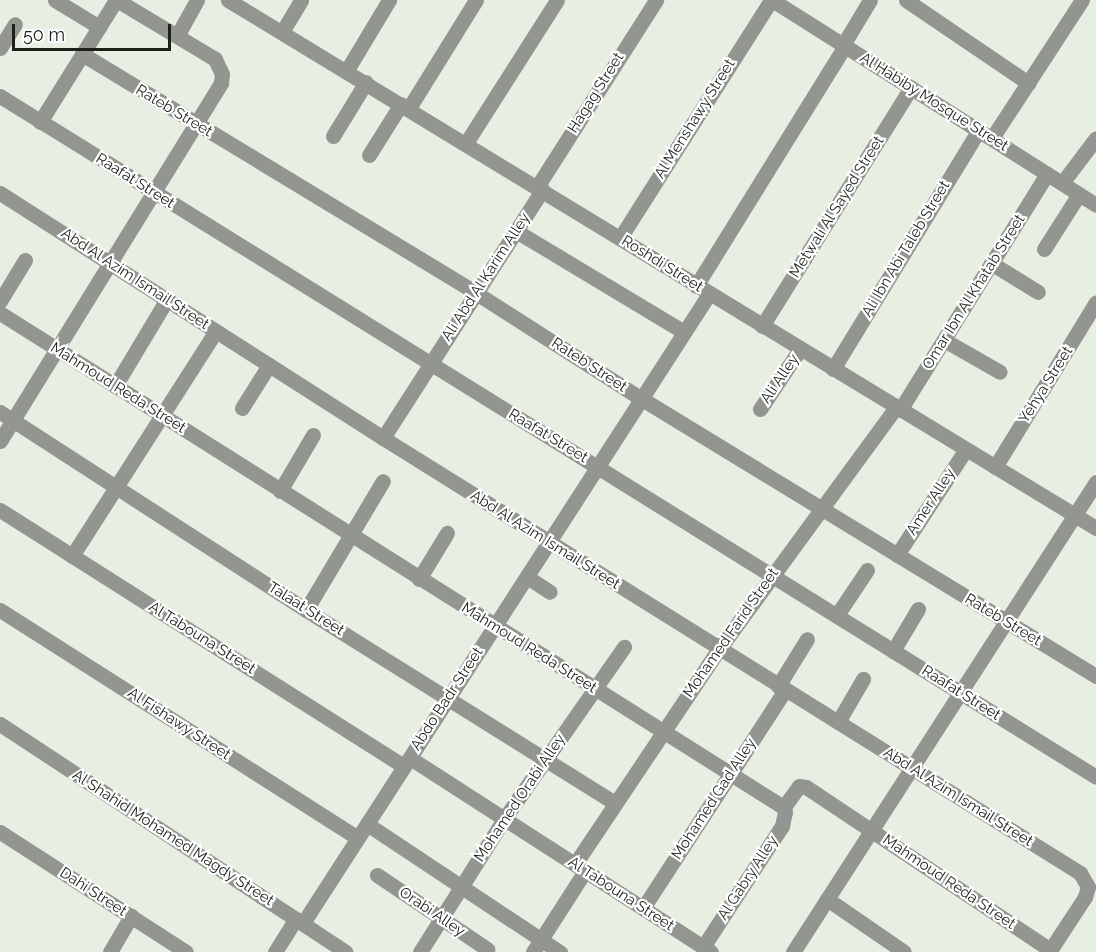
<!DOCTYPE html>
<html>
<head>
<meta charset="utf-8">
<style>
  body { margin:0 }
  #map { position:relative; width:1096px; height:952px; overflow:hidden; background:#e7eee2; font-family:Raleway,sans-serif }
  div>[style] { position:absolute }
  .minor>* { height:15px; margin:-7.5px; padding:0 7.5px; transform-origin:7.5px; border-radius:7.5px; background:#939591 }
  span { translate:-50% -50%; white-space:nowrap; text-align:center; line-height:1.15; -webkit-text-stroke:4.5px #fff; paint-order:stroke }
  .street-label { font-size:15px; color:#1d1f1b }
  .scale { position:absolute; left:12px; top:24px; width:159px; height:27px; box-sizing:border-box; border:3px solid #1d1f1b; border-top:0; padding-left:8px; font-size:18px; line-height:21px; white-space:nowrap; color:#1d1f1b; -webkit-text-stroke:4px #fff; paint-order:stroke }
</style>
</head>
<body>
<div id="map">
  <div class="minor">
    <div style="left:55px;top:0;width:52px;rotate:31.5deg"></div>
    <div style="left:228px;top:0;width:1016px;rotate:31.31deg"></div>
    <div style="left:772px;top:0;width:383px;rotate:32.3deg"></div>
    <div style="left:906px;top:0;width:148px;rotate:34.2deg"></div>
    <div style="left:282px;top:32px;width:37px;rotate:-59deg"></div>
    <div style="left:177px;top:36px;width:41px;rotate:-60.9deg"></div>
    <div style="left:843px;top:45px;width:52px;rotate:-59deg"></div>
    <div style="left:0;top:48px;width:28px;rotate:-58deg"></div>
    <div style="left:82px;top:54px;width:461px;rotate:31.2deg"></div>
    <div style="left:476px;top:293px;width:197px;rotate:32.6deg"></div>
    <div style="left:642px;top:399px;width:532px;rotate:31.39deg"></div>
    <div style="left:347px;top:70px;width:82px;rotate:-59deg"></div>
    <div style="left:0;top:96px;width:1290px;rotate:31.85deg"></div>
    <div style="left:409px;top:108px;width:127px;rotate:-58.2deg"></div>
    <div style="left:40px;top:122px;width:144px;rotate:-58.1deg"></div>
    <div style="left:333px;top:136px;width:63px;rotate:-58.6deg"></div>
    <div style="left:992px;top:138px;width:165px;rotate:-56.9deg"></div>
    <div style="left:466px;top:143px;width:169px;rotate:-57.5deg"></div>
    <div style="left:369px;top:155px;width:60px;rotate:-57.9deg"></div>
    <div style="left:1062px;top:183px;width:56px;rotate:-52.9deg"></div>
    <div style="left:537px;top:187px;width:222px;rotate:-57.5deg"></div>
    <div style="left:0;top:193px;width:455px;rotate:32.6deg"></div>
    <div style="left:383px;top:438px;width:822px;rotate:31.97deg"></div>
    <div style="left:1080px;top:873px;width:16px;rotate:60deg"></div>
    <div style="left:1088px;top:887px;width:10px;rotate:107deg"></div>
    <div style="left:1085px;top:897px;width:66px;rotate:123.2deg"></div>
    <div style="left:516px;top:231px;width:196px;rotate:31deg"></div>
    <div style="left:620px;top:238px;width:282px;rotate:-57.6deg"></div>
    <div style="left:1044px;top:249px;width:65px;rotate:-57.5deg"></div>
    <div style="left:991px;top:263px;width:55px;rotate:31.7deg"></div>
    <div style="left:696px;top:286px;width:282px;rotate:-58.2deg"></div>
    <div style="left:0;top:301px;width:48px;rotate:-58.6deg"></div>
    <div style="left:0;top:313px;width:922px;rotate:32.24deg"></div>
    <div style="left:780px;top:805px;width:6px;rotate:-9deg"></div>
    <div style="left:786px;top:804px;width:22px;rotate:-54deg"></div>
    <div style="left:799px;top:786px;width:7px;rotate:8deg"></div>
    <div style="left:806px;top:787px;width:293px;rotate:33.7deg"></div>
    <div style="left:762px;top:326px;width:281px;rotate:-58deg"></div>
    <div style="left:944px;top:340px;width:64px;rotate:29.7deg"></div>
    <div style="left:833px;top:369px;width:280px;rotate:-58.6deg"></div>
    <div style="left:115px;top:386px;width:101px;rotate:-59.1deg"></div>
    <div style="left:242px;top:408px;width:51px;rotate:-57.9deg"></div>
    <div style="left:760px;top:409px;width:72px;rotate:-56.3deg"></div>
    <div style="left:900px;top:410px;width:278px;rotate:-58.1deg"></div>
    <div style="left:0;top:412px;width:364px;rotate:32.9deg"></div>
    <div style="left:306px;top:610px;width:364px;rotate:32deg"></div>
    <div style="left:383px;top:438px;width:295px;rotate:-57.3deg"></div>
    <div style="left:0;top:441px;width:421px;rotate:-58.3deg"></div>
    <div style="left:221px;top:83px;width:9px;rotate:-84deg"></div>
    <div style="left:222px;top:74px;width:17px;rotate:-115deg"></div>
    <div style="left:215px;top:59px;width:114px;rotate:-149deg"></div>
    <div style="left:995px;top:467px;width:193px;rotate:-58.5deg"></div>
    <div style="left:280px;top:491px;width:65px;rotate:-59.5deg"></div>
    <div style="left:0;top:510px;width:478px;rotate:32.4deg"></div>
    <div style="left:897px;top:555px;width:126px;rotate:-56.9deg"></div>
    <div style="left:72px;top:556px;width:267px;rotate:-57.4deg"></div>
    <div style="left:527px;top:577px;width:27px;rotate:33deg"></div>
    <div style="left:419px;top:579px;width:54px;rotate:-58.7deg"></div>
    <div style="left:0;top:610px;width:424px;rotate:32.5deg"></div>
    <div style="left:306px;top:610px;width:150px;rotate:-59.2deg"></div>
    <div style="left:837px;top:615px;width:54px;rotate:-56.3deg"></div>
    <div style="left:893px;top:651px;width:49px;rotate:-59.2deg"></div>
    <div style="left:778px;top:686px;width:55px;rotate:-58.3deg"></div>
    <div style="left:838px;top:722px;width:50px;rotate:-59.8deg"></div>
    <div style="left:0;top:724px;width:414px;rotate:33.4deg"></div>
    <div style="left:410px;top:758px;width:358px;rotate:32.8deg"></div>
    <div style="left:367px;top:824px;width:232px;rotate:33.6deg"></div>
    <div style="left:0;top:832px;width:221px;rotate:32.8deg"></div>
    <div style="left:575px;top:864px;width:259px;rotate:-56.2deg"></div>
    <div style="left:719px;top:649px;width:300px;rotate:-53.8deg"></div>
    <div style="left:377px;top:875px;width:133px;rotate:33.9deg"></div>
    <div style="left:827px;top:899px;width:93px;rotate:34.5deg"></div>
    <div style="left:643px;top:908px;width:260px;rotate:-56.9deg"></div>
    <div style="left:303px;top:923px;width:749px;rotate:-57.16deg"></div>
    <div style="left:703px;top:947px;width:145px;rotate:-56.9deg"></div>
    <div style="left:782px;top:826px;width:14px;rotate:-78deg"></div>
    <div style="left:785px;top:812px;width:7px;rotate:-106deg"></div>
    <div style="left:110px;top:952px;width:42px;rotate:-59.7deg"></div>
    <div style="left:275px;top:952px;width:39px;rotate:-58deg"></div>
    <div style="left:420px;top:952px;width:157px;rotate:-57.7deg"></div>
    <div style="left:504px;top:819px;width:210px;rotate:-55.1deg"></div>
    <div style="left:533px;top:952px;width:96px;rotate:-57.3deg"></div>
    <div style="left:793px;top:952px;width:559px;rotate:-57.19deg"></div>
  </div>
  <div class="street-label">
    <span style="left:596px;top:93px;rotate:-58deg">Hagag Street</span>
    <span style="left:934px;top:102px;rotate:32deg">Al Habiby Mosque Street</span>
    <span style="left:174px;top:111px;rotate:31deg">Rateb Street</span>
    <span style="left:695px;top:119px;rotate:-58deg">Al Menshawy Street</span>
    <span style="left:135px;top:181px;rotate:32deg">Raafat Street</span>
    <span style="left:837px;top:207px;rotate:-58deg">Metwali Al Sayed Street</span>
    <span style="left:906px;top:249px;rotate:-59deg">Ali Ibn Abi Taleb Street</span>
    <span style="left:662px;top:264px;rotate:32deg">Roshdi Street</span>
    <span style="left:486px;top:277px;rotate:-57deg">Ali Abd Al Karim Alley</span>
    <span style="left:135px;top:279px;rotate:33deg">Abd Al Azim Ismail Street</span>
    <span style="left:974px;top:292px;rotate:-58deg">Omar Ibn Al Khatab Street</span>
    <span style="left:589px;top:365px;rotate:33deg">Rateb Street</span>
    <span style="left:780px;top:379px;rotate:-56deg">Ali Alley</span>
    <span style="left:1046px;top:385px;rotate:-58deg">Yehya Street</span>
    <span style="left:118px;top:388px;rotate:32deg">Mahmoud Reda Street</span>
    <span style="left:548px;top:436px;rotate:31deg">Raafat Street</span>
    <span style="left:931px;top:502px;rotate:-57deg">Amer Alley</span>
    <span style="left:545px;top:540px;rotate:32deg">Abd Al Azim Ismail Street</span>
    <span style="left:306px;top:609px;rotate:32deg">Talaat Street</span>
    <span style="left:1003px;top:620px;rotate:31deg">Rateb Street</span>
    <span style="left:731px;top:633px;rotate:-55deg">Mohamed Farid Street</span>
    <span style="left:202px;top:638px;rotate:32deg">Al Tabouna Street</span>
    <span style="left:529px;top:648px;rotate:32deg">Mahmoud Reda Street</span>
    <span style="left:961px;top:693px;rotate:32deg">Raafat Street</span>
    <span style="left:447px;top:699px;rotate:-57deg">Abdo Badr Street</span>
    <span style="left:179px;top:724px;rotate:33deg">Al Fishawy Street</span>
    <span style="left:958px;top:797px;rotate:32deg">Abd Al Azim Ismail Street</span>
    <span style="left:520px;top:798px;rotate:-56deg">Mohamed Orabi Alley</span>
    <span style="left:714px;top:799px;rotate:-57deg">Mohamed Gad Alley</span>
    <span style="left:173px;top:838px;rotate:33deg">Al Shahid Mohamed Magdy Street</span>
    <span style="left:748px;top:878px;rotate:-57deg">Al Gabry Alley</span>
    <span style="left:949px;top:882px;rotate:34deg">Mahmoud Reda Street</span>
    <span style="left:93px;top:892px;rotate:33deg">Dahi Street</span>
    <span style="left:621px;top:894px;rotate:33deg">Al Tabouna Street</span>
    <span style="left:432px;top:912px;rotate:34deg">Orabi Alley</span>
  </div>
  <div class="scale">50 m</div>
</div>
</body>
</html>
